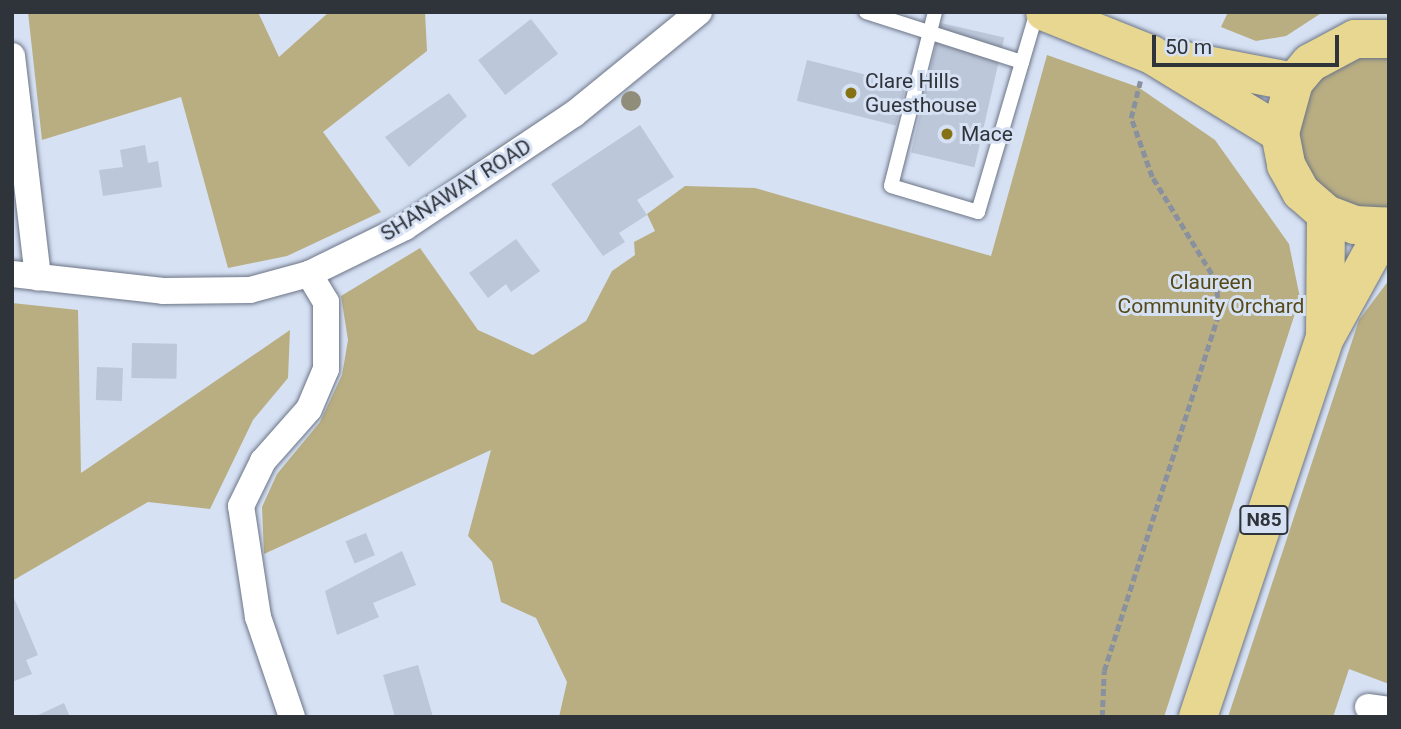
<!DOCTYPE html>
<html>
<head>
<meta charset="utf-8">
<style>
  body { margin:0 }
  #map { position:relative; width:1401px; height:729px; overflow:hidden; background:#d6e1f4; font-family:Roboto,sans-serif }
  div>[style] { position:absolute }
  .green>* { inset:0; background:#b9ae82 }
  .building>* { inset:0; background:#bcc7d9; transform-origin:0 0 }
  .path>* { height:4.5px; margin-top:-2.25px; transform-origin:0; background:repeating-linear-gradient(90deg,#89909e 0 7px,transparent 0 10.5px) }
  .roads { filter:drop-shadow(0 0 2px #6c7586) drop-shadow(0 0 2px #6c7586) }
  .service>* { height:14px; margin:-7px; padding:0 7px; transform-origin:7px; border-radius:7px; background:#fff }
  .minor>* { height:26px; margin:-13px; padding:0 13px; transform-origin:13px; border-radius:13px; background:#fff }
  .primary>* { height:38px; margin:-19px; padding:0 19px; transform-origin:19px; border-radius:19px; background:#e8d791 }
  .trees>* { width:20px; height:20px; margin:-10px; border-radius:50%; background:#908e7a }
  .dots>* { width:19px; height:19px; translate:-50% -50%; box-sizing:border-box; border:4px solid #d6e1f4; border-radius:50% }
  span { translate:-50% -50%; white-space:nowrap; text-align:center; line-height:1.15; -webkit-text-stroke:6px #d6e1f4; paint-order:stroke }
  .shield-label span { padding:2px 5px; background:#d6e1f4; border:2px solid; border-radius:5px; -webkit-text-stroke-width:0 }
  .shield-label { font-size:19px; color:#2f333a; font-weight:700 }
  .poi-label { font-size:21px; color:#2f333a }
  .left { translate:0 -50%; text-align:left }
  .street-label { font-size:21px; color:#2f333a }
  .park-label { font-size:21px; color:#564a16 }
  .frame { position:absolute; inset:0; border:14px solid #2f333a; pointer-events:none }
  .scale { position:absolute; left:1152px; top:35px; width:187px; height:32px; box-sizing:border-box; border:4px solid #2f333a; border-top:0; padding-left:9px; font-size:21px; line-height:24px; white-space:nowrap; color:#2f333a; -webkit-text-stroke:5px #d6e1f4; paint-order:stroke }
</style>
</head>
<body>
<div id="map">
  <div class="green">
    <div style="clip-path:polygon(28px 12px,258px 12px,279px 57px,329px 12px,425px 12px,427px 51px,323px 132px,381px 212px,287px 256px,228px 268px,181px 97px,42px 140px)"></div>
    <div style="clip-path:polygon(1228px 12px,1323px 12px,1286px 36px,1256px 41px,1221px 27px)"></div>
    <div style="clip-path:polygon(1373px 46px,1389px 47px,1389px 212px,1363px 212px,1317px 188px,1294px 142px,1302px 91px)"></div>
    <div style="clip-path:polygon(1047px 55px,1138px 87px,1215px 140px,1289px 244px,1300px 298px,1164px 717px,559px 717px,567px 682px,536px 618px,501px 602px,492px 562px,468px 536px,491px 450px,264px 554px,262px 507px,277px 474px,320px 422px,342px 375px,348px 340px,341px 296px,420px 248px,478px 330px,533px 355px,586px 321px,612px 271px,635px 255px,634px 242px,655px 231px,647px 214px,685px 186px,755px 188px,991px 256px)"></div>
    <div style="clip-path:polygon(1389px 280px,1389px 684px,1349px 669px,1333px 717px,1228px 717px,1359px 320px)"></div>
    <div style="clip-path:polygon(12px 303px,78px 310px,81px 473px,290px 330px,288px 378px,253px 420px,210px 509px,148px 502px,12px 581px)"></div>
  </div>
  <div class="building">
    <div style="left:531px;top:19px;width:44px;height:67px;rotate:52deg"></div>
    <div style="left:941px;top:23px;width:65px;height:133px;rotate:13deg"></div>
    <div style="left:807px;top:60px;width:102px;height:42px;rotate:14deg"></div>
    <div style="clip-path:polygon(449px 93px,467px 116px,409px 167px,385px 137px)"></div>
    <div style="clip-path:polygon(640px 125px,674px 177px,637px 200px,647px 215px,619px 233px,625px 242px,603px 256px,551px 184px)"></div>
    <div style="clip-path:polygon(145px 145px,148px 163px,158px 161px,162px 187px,103px 196px,99px 170px,123px 167px,120px 150px)"></div>
    <div style="clip-path:polygon(516px 239px,540px 271px,511px 292px,506px 284px,488px 298px,469px 273px)"></div>
    <div style="left:132px;top:343px;width:45px;height:35px;rotate:1deg"></div>
    <div style="left:97px;top:367px;width:26px;height:33px;rotate:2deg"></div>
    <div style="left:366px;top:533px;width:24px;height:22px;rotate:68deg"></div>
    <div style="clip-path:polygon(402px 551px,416px 585px,373px 603px,379px 617px,337px 635px,325px 591px)"></div>
    <div style="clip-path:polygon(14px 598px,38px 655px,26px 660px,32px 674px,12px 682px)"></div>
    <div style="clip-path:polygon(418px 665px,433px 717px,395px 717px,383px 675px)"></div>
    <div style="clip-path:polygon(64px 703px,70px 717px,34px 717px)"></div>
  </div>
  <div class="path">
    <div style="left:1102px;top:717px;width:46px;rotate:-87.5deg"></div>
    <div style="left:1104px;top:671px;width:370px;rotate:-72.2deg"></div>
    <div style="left:1217px;top:319px;width:36px;rotate:-90deg"></div>
    <div style="left:1217px;top:283px;width:124px;rotate:-121.5deg"></div>
    <div style="left:1152px;top:177px;width:63px;rotate:-109.6deg"></div>
    <div style="left:1131px;top:118px;width:38px;rotate:-76deg"></div>
  </div>
  <div class="roads">
    <div class="service">
      <div style="left:866px;top:12px;width:164px;rotate:17.8deg"></div>
      <div style="left:935px;top:12px;width:179px;rotate:104.2deg"></div>
      <div style="left:891px;top:186px;width:91px;rotate:16.6deg"></div>
      <div style="left:978px;top:212px;width:209px;rotate:-73.6deg"></div>
    </div>
    <div class="minor">
      <div style="left:12px;top:56px;width:223px;rotate:83.3deg"></div>
      <div style="left:12px;top:274px;width:152px;rotate:6.4deg"></div>
      <div style="left:163px;top:291px;width:87px;rotate:-0.7deg"></div>
      <div style="left:250px;top:290px;width:61px;rotate:-15.2deg"></div>
      <div style="left:309px;top:274px;width:107px;rotate:-26.1deg"></div>
      <div style="left:405px;top:227px;width:203px;rotate:-33.8deg"></div>
      <div style="left:574px;top:114px;width:161px;rotate:-39.2deg"></div>
      <div style="left:1368px;top:707px;width:21px;rotate:8deg"></div>
      <div style="left:292px;top:717px;width:106px;rotate:-108.8deg"></div>
      <div style="left:258px;top:617px;width:112px;rotate:-98.7deg"></div>
      <div style="left:241px;top:506px;width:50px;rotate:-63.9deg"></div>
      <div style="left:263px;top:461px;width:69px;rotate:-48.5deg"></div>
      <div style="left:309px;top:409px;width:43px;rotate:-67deg"></div>
      <div style="left:326px;top:369px;width:67px;rotate:-90deg"></div>
      <div style="left:326px;top:302px;width:33px;rotate:-121deg"></div>
    </div>
    <div class="primary">
      <div style="left:1045px;top:12px;width:115px;rotate:21.9deg"></div>
      <div style="left:1152px;top:55px;width:150px;rotate:31.4deg"></div>
      <div style="left:1389px;top:39px;width:34px;rotate:180deg"></div>
      <div style="left:1355px;top:39px;width:51px;rotate:151.9deg"></div>
      <div style="left:1310px;top:63px;width:25px;rotate:130deg"></div>
      <div style="left:1294px;top:82px;width:53px;rotate:105.4deg"></div>
      <div style="left:1280px;top:133px;width:33px;rotate:79deg"></div>
      <div style="left:1286px;top:165px;width:31px;rotate:61deg"></div>
      <div style="left:1301px;top:192px;width:33px;rotate:41deg"></div>
      <div style="left:1326px;top:214px;width:31px;rotate:21deg"></div>
      <div style="left:1355px;top:225px;width:34px;rotate:3deg"></div>
      <div style="left:1175px;top:59px;width:121px;rotate:10.9deg"></div>
      <div style="left:1325px;top:334px;width:120px;rotate:-89.5deg"></div>
      <div style="left:1198px;top:717px;width:400px;rotate:-71.5deg"></div>
      <div style="left:1325px;top:338px;width:127px;rotate:-61.2deg"></div>
    </div>
  </div>
  <div class="trees">
    <div style="left:631px;top:101px"></div>
  </div>
  <div class="dots">
    <div style="left:851px;top:93px;background:#867214"></div>
    <div style="left:947px;top:134px;background:#867214"></div>
  </div>
  <div class="shield-label">
    <span style="left:1264px;top:520px">N85</span>
  </div>
  <div class="poi-label">
    <span class="left" style="left:865px;top:93px">Clare Hills<br>Guesthouse</span>
    <span class="left" style="left:961px;top:134px">Mace</span>
  </div>
  <div class="street-label">
    <span style="left:456px;top:190px;rotate:-32deg">SHANAWAY ROAD</span>
  </div>
  <div class="park-label">
    <span style="left:1211px;top:294px">Claureen<br>Community Orchard</span>
  </div>
  <div class="frame"></div>
  <div class="scale">50 m</div>
</div>
</body>
</html>
